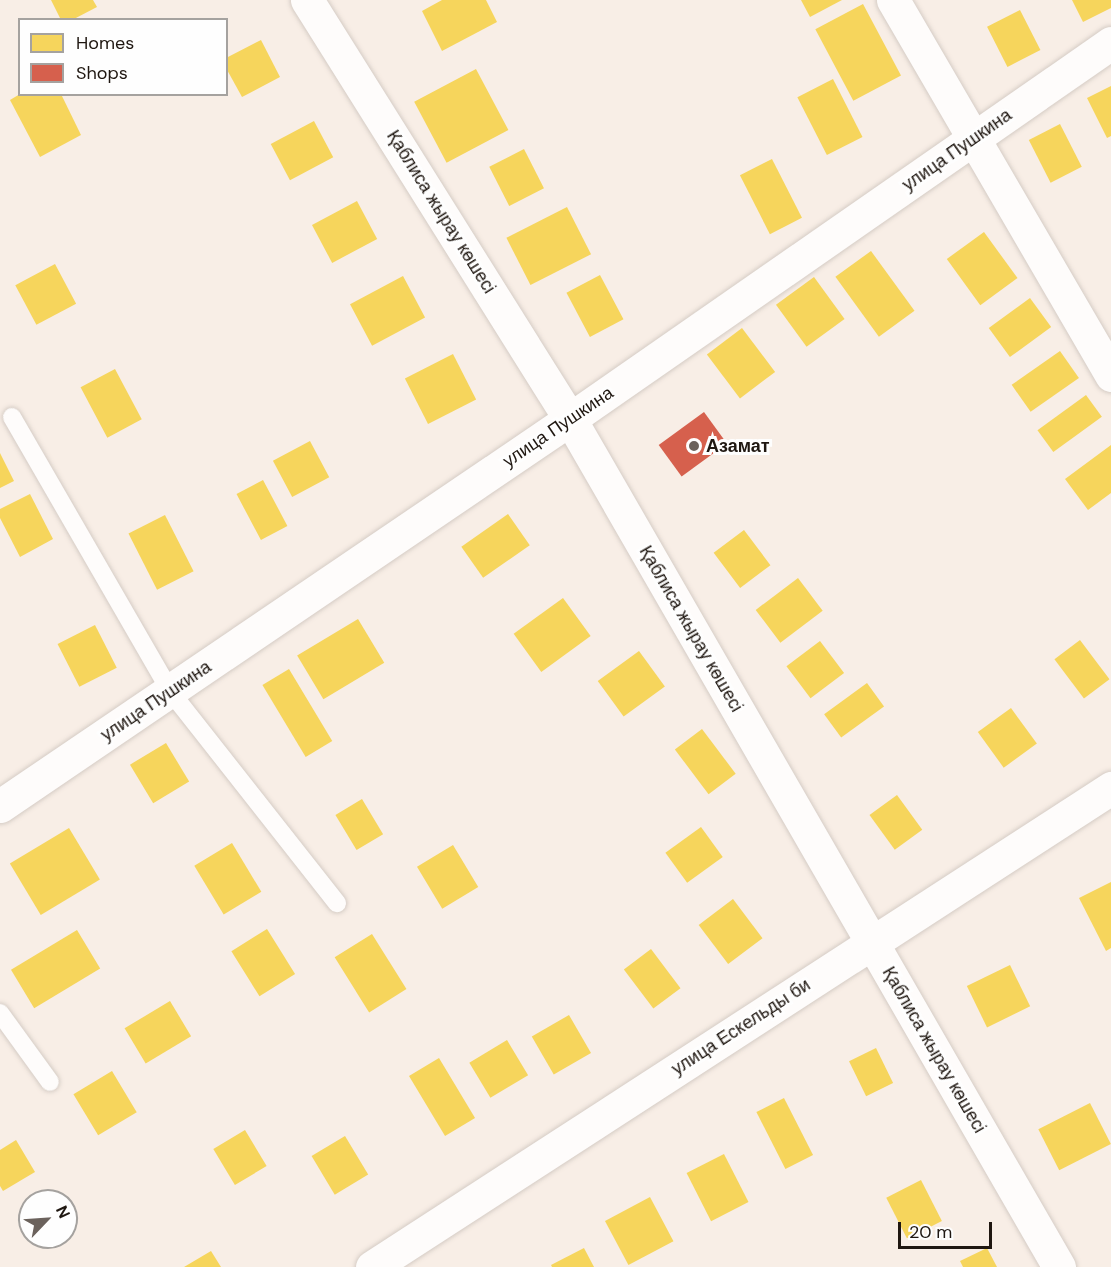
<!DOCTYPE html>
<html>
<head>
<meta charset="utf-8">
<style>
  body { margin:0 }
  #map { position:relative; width:1111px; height:1267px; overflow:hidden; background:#f8eee6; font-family:"DM Sans",sans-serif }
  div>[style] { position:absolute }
  .homes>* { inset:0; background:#f6d55c; transform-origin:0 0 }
  .shops>* { inset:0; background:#d6604d; transform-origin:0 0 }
  .roads { filter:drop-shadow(0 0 2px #d5ccc5) drop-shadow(0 0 2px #d5ccc5) }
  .service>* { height:18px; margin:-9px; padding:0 9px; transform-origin:9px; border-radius:9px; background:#fefcfb }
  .minor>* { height:33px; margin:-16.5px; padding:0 16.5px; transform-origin:16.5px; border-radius:16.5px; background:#fefcfb }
  .tertiary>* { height:33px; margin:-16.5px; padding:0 16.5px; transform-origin:16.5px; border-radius:16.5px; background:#fefcfb }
  .dots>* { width:16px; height:16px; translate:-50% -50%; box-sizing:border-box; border:3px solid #fefefe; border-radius:50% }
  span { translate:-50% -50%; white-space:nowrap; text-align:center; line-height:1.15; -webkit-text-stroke:6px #fefefe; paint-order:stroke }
  .street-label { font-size:18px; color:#1f1711 }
  .poi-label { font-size:18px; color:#1f1711; font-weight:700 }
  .left { translate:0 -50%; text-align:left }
  .legend { position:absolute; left:18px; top:18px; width:210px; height:78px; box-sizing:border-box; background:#fefefe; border:2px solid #a5a29f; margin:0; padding:8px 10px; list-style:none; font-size:18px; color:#1f1711 }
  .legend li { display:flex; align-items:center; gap:12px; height:30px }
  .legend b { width:30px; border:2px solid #a5a29f }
  .north { position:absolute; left:18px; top:1189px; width:60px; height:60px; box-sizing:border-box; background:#fefefe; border:2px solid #a5a29f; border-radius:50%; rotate:65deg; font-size:16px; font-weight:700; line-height:24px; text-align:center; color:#1f1711 }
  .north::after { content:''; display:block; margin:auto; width:21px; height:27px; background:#6b625c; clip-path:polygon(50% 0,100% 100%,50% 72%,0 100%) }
  .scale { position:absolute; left:898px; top:1222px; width:94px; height:27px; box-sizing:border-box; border:3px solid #1f1711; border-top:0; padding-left:8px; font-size:18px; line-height:21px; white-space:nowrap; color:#1f1711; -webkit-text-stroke:4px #fefefe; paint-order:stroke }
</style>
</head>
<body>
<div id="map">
  <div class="homes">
    <div style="clip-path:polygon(51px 0,93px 0,97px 7px,72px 20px,61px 20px)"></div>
    <div style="clip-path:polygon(442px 0,486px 0,497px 22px,442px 51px,422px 11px)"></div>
    <div style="clip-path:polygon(801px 0,842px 0,810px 17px)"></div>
    <div style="clip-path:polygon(1072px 0,1111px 0,1111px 8px,1083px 22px)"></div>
    <div style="left:863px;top:4px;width:81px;height:54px;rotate:62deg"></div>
    <div style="left:1020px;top:10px;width:45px;height:37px;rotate:63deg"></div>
    <div style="clip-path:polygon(261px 40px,280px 77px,242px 97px,226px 68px,226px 58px)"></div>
    <div style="left:476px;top:69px;width:69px;height:70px;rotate:62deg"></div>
    <div style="left:833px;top:79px;width:65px;height:40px;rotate:63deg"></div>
    <div style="clip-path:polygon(1111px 86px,1111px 136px,1107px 138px,1087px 98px)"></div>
    <div style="clip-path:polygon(20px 94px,61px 94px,81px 135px,40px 157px,10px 100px)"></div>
    <div style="left:314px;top:121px;width:41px;height:49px;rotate:62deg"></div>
    <div style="left:1060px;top:124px;width:48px;height:35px;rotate:63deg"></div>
    <div style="left:524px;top:149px;width:44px;height:39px;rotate:63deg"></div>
    <div style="left:772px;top:159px;width:66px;height:36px;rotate:63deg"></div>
    <div style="left:357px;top:201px;width:43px;height:51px;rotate:62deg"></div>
    <div style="left:567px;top:207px;width:53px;height:68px;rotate:63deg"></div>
    <div style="left:984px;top:232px;width:57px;height:46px;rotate:54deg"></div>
    <div style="left:871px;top:251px;width:74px;height:44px;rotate:54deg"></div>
    <div style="left:55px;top:264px;width:45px;height:45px;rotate:62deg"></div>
    <div style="left:600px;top:275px;width:50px;height:38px;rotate:62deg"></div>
    <div style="left:403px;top:276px;width:47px;height:60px;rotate:62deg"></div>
    <div style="left:814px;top:277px;width:52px;height:47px;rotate:54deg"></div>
    <div style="left:1030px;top:298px;width:36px;height:51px;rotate:54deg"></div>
    <div style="left:742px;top:328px;width:55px;height:44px;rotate:53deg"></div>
    <div style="left:1060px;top:351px;width:33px;height:59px;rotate:55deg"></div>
    <div style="left:453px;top:354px;width:51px;height:54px;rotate:63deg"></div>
    <div style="left:115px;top:369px;width:57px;height:39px;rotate:62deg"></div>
    <div style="left:1086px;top:395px;width:27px;height:60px;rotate:54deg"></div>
    <div style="left:310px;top:441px;width:41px;height:42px;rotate:62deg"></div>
    <div style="clip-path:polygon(1111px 445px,1111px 493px,1088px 510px,1065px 479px)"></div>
    <div style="clip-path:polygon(0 453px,14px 481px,0 488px)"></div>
    <div style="left:263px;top:480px;width:52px;height:30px;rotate:62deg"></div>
    <div style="clip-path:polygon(30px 494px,53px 539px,20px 557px,0 518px,0 509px)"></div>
    <div style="left:508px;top:514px;width:38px;height:57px;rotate:55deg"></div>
    <div style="left:165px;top:515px;width:63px;height:41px;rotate:63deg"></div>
    <div style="left:744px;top:530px;width:44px;height:38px;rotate:53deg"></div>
    <div style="left:798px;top:578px;width:41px;height:53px;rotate:53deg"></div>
    <div style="left:563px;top:598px;width:47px;height:61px;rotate:54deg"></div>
    <div style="left:358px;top:619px;width:51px;height:71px;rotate:59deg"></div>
    <div style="left:95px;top:625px;width:48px;height:42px;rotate:63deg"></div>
    <div style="left:1080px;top:640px;width:49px;height:32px;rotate:53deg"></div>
    <div style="left:820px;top:641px;width:40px;height:42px;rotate:53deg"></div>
    <div style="left:639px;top:651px;width:44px;height:51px;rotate:54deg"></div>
    <div style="left:289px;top:669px;width:84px;height:31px;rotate:59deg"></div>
    <div style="left:867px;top:683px;width:29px;height:53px;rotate:54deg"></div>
    <div style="left:1011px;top:708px;width:44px;height:41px;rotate:54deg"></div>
    <div style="left:702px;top:729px;width:56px;height:34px;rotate:53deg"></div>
    <div style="left:166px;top:743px;width:45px;height:42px;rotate:59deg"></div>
    <div style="left:897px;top:795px;width:43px;height:34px;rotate:54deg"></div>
    <div style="left:362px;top:799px;width:41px;height:31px;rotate:59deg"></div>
    <div style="left:701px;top:827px;width:37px;height:44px;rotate:54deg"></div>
    <div style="left:69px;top:828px;width:60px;height:69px;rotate:59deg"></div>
    <div style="left:232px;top:843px;width:57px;height:44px;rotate:59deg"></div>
    <div style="left:453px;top:845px;width:49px;height:42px;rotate:59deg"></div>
    <div style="clip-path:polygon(1111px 882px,1111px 948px,1106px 951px,1079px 898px)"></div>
    <div style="left:733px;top:899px;width:49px;height:43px;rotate:53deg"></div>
    <div style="left:267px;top:929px;width:53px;height:42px;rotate:58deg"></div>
    <div style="left:77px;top:930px;width:45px;height:77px;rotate:59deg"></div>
    <div style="left:372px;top:934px;width:65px;height:44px;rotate:58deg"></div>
    <div style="left:651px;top:949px;width:49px;height:34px;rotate:53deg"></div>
    <div style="left:1010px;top:965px;width:46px;height:48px;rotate:64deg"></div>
    <div style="left:170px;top:1001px;width:41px;height:53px;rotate:59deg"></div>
    <div style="left:569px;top:1015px;width:44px;height:43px;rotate:60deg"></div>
    <div style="left:507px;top:1040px;width:41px;height:44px;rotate:59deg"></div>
    <div style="left:876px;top:1048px;width:39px;height:30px;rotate:64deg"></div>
    <div style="left:439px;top:1058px;width:70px;height:35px;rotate:59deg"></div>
    <div style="left:112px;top:1071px;width:48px;height:45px;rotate:59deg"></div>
    <div style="left:784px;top:1098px;width:64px;height:31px;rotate:63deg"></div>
    <div style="left:1090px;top:1103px;width:46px;height:58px;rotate:63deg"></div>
    <div style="left:245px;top:1130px;width:42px;height:37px;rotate:59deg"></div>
    <div style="left:345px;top:1136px;width:45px;height:39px;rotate:59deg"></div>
    <div style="clip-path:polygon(16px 1140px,35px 1172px,3px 1191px,0 1186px,0 1150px)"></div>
    <div style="left:724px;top:1154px;width:54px;height:42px;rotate:63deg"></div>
    <div style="left:921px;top:1180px;width:46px;height:39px;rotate:63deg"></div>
    <div style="left:650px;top:1197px;width:50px;height:51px;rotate:62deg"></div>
    <div style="clip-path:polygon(584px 1248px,594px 1267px,552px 1267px,551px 1265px)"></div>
    <div style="clip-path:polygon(987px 1248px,997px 1267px,963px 1267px,960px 1261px)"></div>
    <div style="clip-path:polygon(211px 1251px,221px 1267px,184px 1267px)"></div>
  </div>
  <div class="shops">
    <div style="left:704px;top:412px;width:39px;height:56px;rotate:54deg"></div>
  </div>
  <div class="roads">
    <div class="service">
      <div style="left:12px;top:417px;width:316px;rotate:60deg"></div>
      <div style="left:170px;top:691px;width:270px;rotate:51.8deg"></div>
      <div style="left:0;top:1013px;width:85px;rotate:54.1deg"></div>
    </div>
    <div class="minor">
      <div style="left:893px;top:0;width:434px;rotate:59.8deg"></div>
      <div style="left:0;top:806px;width:689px;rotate:-34.17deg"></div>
      <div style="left:570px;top:419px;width:659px;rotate:-34.8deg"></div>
    </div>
    <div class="tertiary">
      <div style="left:307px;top:0;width:495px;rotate:57.9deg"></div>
      <div style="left:570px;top:419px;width:979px;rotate:60.03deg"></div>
      <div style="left:372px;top:1267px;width:881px;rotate:-32.95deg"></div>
    </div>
  </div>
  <div class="dots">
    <div style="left:694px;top:446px;background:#6b625c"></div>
  </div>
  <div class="street-label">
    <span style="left:957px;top:150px;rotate:-35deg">улица Пушкина</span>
    <span style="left:441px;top:212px;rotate:58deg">Қаблиса жырау көшесі</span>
    <span style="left:558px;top:427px;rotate:-34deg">улица Пушкина</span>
    <span style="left:691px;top:629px;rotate:60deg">Қаблиса жырау көшесі</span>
    <span style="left:156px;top:701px;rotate:-34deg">улица Пушкина</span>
    <span style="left:741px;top:1027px;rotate:-33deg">улица Ескельды би</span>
    <span style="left:934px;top:1050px;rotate:60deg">Қаблиса жырау көшесі</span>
  </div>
  <div class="poi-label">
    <span class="left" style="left:706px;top:446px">Азамат</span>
  </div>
  <ul class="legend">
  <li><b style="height:16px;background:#f6d55c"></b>Homes</li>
  <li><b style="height:16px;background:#d6604d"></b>Shops</li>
  </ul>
  <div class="north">N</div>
  <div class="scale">20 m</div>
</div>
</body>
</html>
